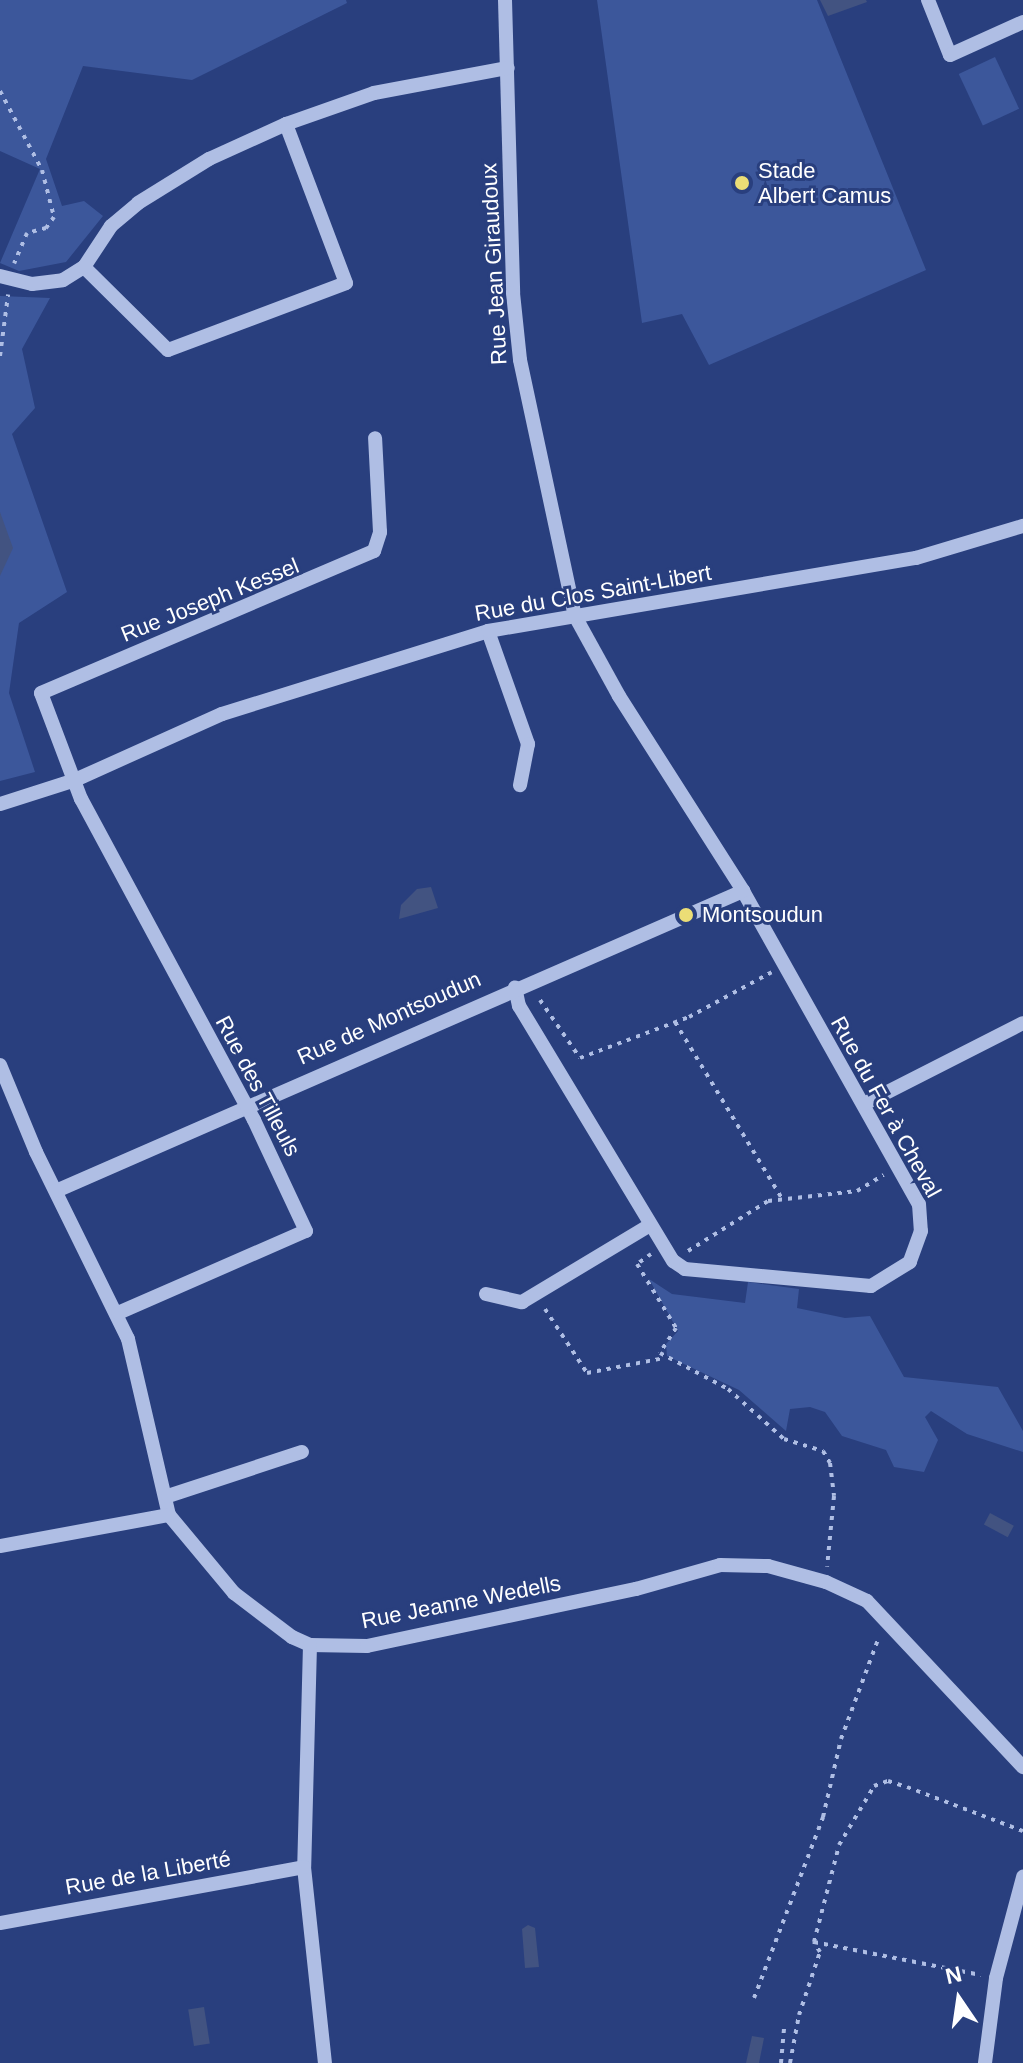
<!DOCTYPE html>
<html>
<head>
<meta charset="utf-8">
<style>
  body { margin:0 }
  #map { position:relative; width:1023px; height:2063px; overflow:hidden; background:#293f7e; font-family:Helvetica,sans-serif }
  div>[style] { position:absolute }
  .green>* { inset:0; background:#3c579b; transform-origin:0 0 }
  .water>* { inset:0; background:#425381; transform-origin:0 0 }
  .path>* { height:4px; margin-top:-2px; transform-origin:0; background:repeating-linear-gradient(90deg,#afbee4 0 4px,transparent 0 10px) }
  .minor>* { height:14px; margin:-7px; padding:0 7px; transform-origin:7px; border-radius:7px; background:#afbee4 }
  .dots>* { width:22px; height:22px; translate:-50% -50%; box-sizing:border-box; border:4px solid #293f7e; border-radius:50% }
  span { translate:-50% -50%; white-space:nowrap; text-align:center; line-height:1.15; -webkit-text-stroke:6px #293f7e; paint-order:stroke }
  .poi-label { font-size:22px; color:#fff }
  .left { translate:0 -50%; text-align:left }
  .street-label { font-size:22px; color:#fff }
  .north { position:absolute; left:919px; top:1959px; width:80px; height:80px; -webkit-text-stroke:6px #293f7e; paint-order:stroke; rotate:347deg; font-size:22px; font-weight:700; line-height:32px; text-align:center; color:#fff }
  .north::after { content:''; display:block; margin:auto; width:28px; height:36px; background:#fff; clip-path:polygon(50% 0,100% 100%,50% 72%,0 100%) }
</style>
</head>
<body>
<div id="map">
  <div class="green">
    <div style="clip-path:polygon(0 0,346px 0,347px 3px,192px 80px,83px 66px,46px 159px,62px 206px,84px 201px,103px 216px,66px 262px,19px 271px,0 263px,40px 169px,0 151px)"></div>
    <div style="clip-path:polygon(597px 0,817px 0,926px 270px,709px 365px,682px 314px,642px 323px)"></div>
    <div style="left:995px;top:57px;width:57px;height:40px;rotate:65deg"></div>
    <div style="clip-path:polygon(0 296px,50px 298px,22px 349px,35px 408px,12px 434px,67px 592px,19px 623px,9px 693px,35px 772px,0 781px)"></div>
    <div style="clip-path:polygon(649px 1279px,672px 1294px,745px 1303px,748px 1282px,799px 1289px,797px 1308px,845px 1318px,870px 1316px,904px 1377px,998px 1387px,1023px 1431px,1023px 1452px,967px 1434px,931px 1411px,925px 1417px,938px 1440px,924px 1472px,894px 1467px,886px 1450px,842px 1436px,825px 1412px,810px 1407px,790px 1409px,786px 1431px,739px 1390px,667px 1356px,666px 1344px,678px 1331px)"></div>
  </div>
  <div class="water">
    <div style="clip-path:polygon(820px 0,866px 0,867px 2px,828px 16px)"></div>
    <div style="clip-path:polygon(0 512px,13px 548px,0 576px)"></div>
    <div style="clip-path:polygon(431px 887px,438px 908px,399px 919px,401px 905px,417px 889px)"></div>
    <div style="left:990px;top:1513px;width:27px;height:13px;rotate:28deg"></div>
    <div style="clip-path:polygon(528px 1925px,535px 1928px,539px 1967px,525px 1968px,522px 1929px)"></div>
    <div style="left:204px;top:2007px;width:37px;height:16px;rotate:81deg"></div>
    <div style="clip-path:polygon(752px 2036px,764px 2038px,759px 2063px,746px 2063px)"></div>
  </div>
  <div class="path">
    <div style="left:0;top:91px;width:89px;rotate:62deg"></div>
    <div style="left:42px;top:170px;width:49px;rotate:75.7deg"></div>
    <div style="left:54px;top:217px;width:14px;rotate:126deg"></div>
    <div style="left:46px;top:228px;width:20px;rotate:165deg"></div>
    <div style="left:27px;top:233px;width:33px;rotate:113deg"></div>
    <div style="left:0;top:356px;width:62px;rotate:-82.5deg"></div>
    <div style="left:540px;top:1000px;width:70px;rotate:55.4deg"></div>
    <div style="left:580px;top:1058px;width:116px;rotate:-20.6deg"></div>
    <div style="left:689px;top:1017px;width:94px;rotate:-28.5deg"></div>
    <div style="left:675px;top:1022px;width:207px;rotate:58.8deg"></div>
    <div style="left:688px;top:1251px;width:94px;rotate:-32deg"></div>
    <div style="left:768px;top:1201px;width:90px;rotate:-6.4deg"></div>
    <div style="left:857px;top:1191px;width:31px;rotate:-31deg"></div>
    <div style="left:651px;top:1254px;width:17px;rotate:144deg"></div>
    <div style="left:637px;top:1264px;width:75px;rotate:58.6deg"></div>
    <div style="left:676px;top:1328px;width:30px;rotate:123deg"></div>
    <div style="left:660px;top:1353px;width:77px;rotate:27.9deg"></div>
    <div style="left:728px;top:1389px;width:75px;rotate:41.8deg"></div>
    <div style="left:784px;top:1439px;width:41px;rotate:17.1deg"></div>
    <div style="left:823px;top:1451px;width:14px;rotate:60deg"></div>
    <div style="left:830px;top:1463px;width:33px;rotate:83deg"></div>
    <div style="left:834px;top:1496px;width:71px;rotate:95.6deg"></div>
    <div style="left:545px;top:1309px;width:77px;rotate:56.7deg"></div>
    <div style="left:587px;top:1373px;width:78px;rotate:-11deg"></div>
    <div style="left:814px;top:1942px;width:100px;rotate:-75.5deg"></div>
    <div style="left:839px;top:1845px;width:69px;rotate:-59.3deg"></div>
    <div style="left:874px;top:1786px;width:15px;rotate:-20deg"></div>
    <div style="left:888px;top:1781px;width:20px;rotate:18deg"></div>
    <div style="left:907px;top:1787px;width:124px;rotate:20.8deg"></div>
    <div style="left:814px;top:1942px;width:170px;rotate:11.2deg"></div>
    <div style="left:754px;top:1998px;width:194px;rotate:-69.1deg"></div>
    <div style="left:823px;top:1817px;width:80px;rotate:-77deg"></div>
    <div style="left:841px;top:1739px;width:109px;rotate:-69.6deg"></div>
    <div style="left:781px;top:2063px;width:38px;rotate:-85deg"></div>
    <div style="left:790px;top:2063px;width:49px;rotate:-79.4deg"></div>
    <div style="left:799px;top:2015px;width:66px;rotate:-71.6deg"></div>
    <div style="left:820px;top:1952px;width:12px;rotate:-121deg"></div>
  </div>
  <div class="minor">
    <div style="left:505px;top:0;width:293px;rotate:88.4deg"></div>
    <div style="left:513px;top:293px;width:67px;rotate:84deg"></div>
    <div style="left:520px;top:360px;width:262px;rotate:77.9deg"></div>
    <div style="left:575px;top:616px;width:91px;rotate:61.2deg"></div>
    <div style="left:619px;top:696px;width:231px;rotate:57.5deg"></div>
    <div style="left:743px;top:891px;width:359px;rotate:60.7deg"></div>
    <div style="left:919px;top:1204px;width:27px;rotate:86deg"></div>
    <div style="left:921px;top:1231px;width:33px;rotate:110deg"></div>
    <div style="left:910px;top:1262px;width:46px;rotate:148.4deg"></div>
    <div style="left:871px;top:1286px;width:187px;rotate:-174.8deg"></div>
    <div style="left:685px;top:1269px;width:14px;rotate:-146deg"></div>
    <div style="left:673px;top:1261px;width:298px;rotate:-121.1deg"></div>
    <div style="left:519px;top:1006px;width:19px;rotate:-102deg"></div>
    <div style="left:928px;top:0;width:59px;rotate:68.2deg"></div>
    <div style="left:950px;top:55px;width:80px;rotate:-24.3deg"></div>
    <div style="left:84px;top:267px;width:118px;rotate:44.7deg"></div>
    <div style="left:168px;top:350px;width:190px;rotate:-20.6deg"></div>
    <div style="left:346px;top:283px;width:170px;rotate:-110.7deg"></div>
    <div style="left:0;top:276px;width:33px;rotate:14deg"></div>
    <div style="left:32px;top:284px;width:31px;rotate:-7deg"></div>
    <div style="left:63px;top:280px;width:25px;rotate:-32deg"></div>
    <div style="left:84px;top:267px;width:49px;rotate:-56.6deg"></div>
    <div style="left:111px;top:226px;width:35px;rotate:-40deg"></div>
    <div style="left:138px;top:203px;width:84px;rotate:-31.8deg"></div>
    <div style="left:209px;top:159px;width:85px;rotate:-24.4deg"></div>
    <div style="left:286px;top:124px;width:93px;rotate:-19.4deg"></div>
    <div style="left:374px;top:93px;width:136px;rotate:-10.6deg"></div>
    <div style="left:488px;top:631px;width:120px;rotate:70.5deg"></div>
    <div style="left:528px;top:744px;width:42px;rotate:101deg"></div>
    <div style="left:0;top:804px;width:79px;rotate:-17.7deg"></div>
    <div style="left:75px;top:780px;width:161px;rotate:-24.2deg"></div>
    <div style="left:222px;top:714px;width:279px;rotate:-17.3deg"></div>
    <div style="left:488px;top:631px;width:434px;rotate:-9.7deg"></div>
    <div style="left:916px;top:558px;width:112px;rotate:-16.7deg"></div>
    <div style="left:0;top:1065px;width:94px;rotate:67.5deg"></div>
    <div style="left:36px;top:1152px;width:208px;rotate:63.8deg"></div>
    <div style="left:128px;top:1339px;width:181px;rotate:76.9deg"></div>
    <div style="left:169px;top:1515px;width:102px;rotate:50.2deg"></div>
    <div style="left:234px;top:1593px;width:73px;rotate:37.2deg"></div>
    <div style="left:292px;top:1637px;width:20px;rotate:24deg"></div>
    <div style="left:310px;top:1645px;width:57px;rotate:1deg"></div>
    <div style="left:367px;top:1646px;width:275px;rotate:-12deg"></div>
    <div style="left:636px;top:1589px;width:87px;rotate:-15.9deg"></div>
    <div style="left:720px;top:1565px;width:48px;rotate:1.2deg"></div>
    <div style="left:768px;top:1566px;width:60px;rotate:15.4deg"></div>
    <div style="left:826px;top:1582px;width:45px;rotate:24.9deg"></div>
    <div style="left:867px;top:1601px;width:228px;rotate:46.8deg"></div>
    <div style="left:864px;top:1104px;width:178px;rotate:-27deg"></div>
    <div style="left:56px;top:1191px;width:750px;rotate:-23.59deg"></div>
    <div style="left:486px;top:1294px;width:37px;rotate:13deg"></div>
    <div style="left:522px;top:1302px;width:149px;rotate:-31deg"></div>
    <div style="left:118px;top:1313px;width:205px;rotate:-23.6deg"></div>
    <div style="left:306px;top:1231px;width:123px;rotate:-115.1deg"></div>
    <div style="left:254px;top:1120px;width:365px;rotate:-118.3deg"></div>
    <div style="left:81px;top:799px;width:113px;rotate:-110.7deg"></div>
    <div style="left:41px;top:693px;width:362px;rotate:-23.1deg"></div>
    <div style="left:374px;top:551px;width:20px;rotate:-72deg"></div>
    <div style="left:380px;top:532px;width:94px;rotate:-93deg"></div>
    <div style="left:168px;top:1496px;width:141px;rotate:-18.2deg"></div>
    <div style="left:0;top:1546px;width:172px;rotate:-10.4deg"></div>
    <div style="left:310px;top:1645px;width:222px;rotate:91.5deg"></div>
    <div style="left:304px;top:1867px;width:197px;rotate:83.9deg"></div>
    <div style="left:0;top:1923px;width:309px;rotate:-10.4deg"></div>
    <div style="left:985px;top:2063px;width:86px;rotate:-82.6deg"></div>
    <div style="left:996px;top:1978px;width:105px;rotate:-75deg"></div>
  </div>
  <div class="dots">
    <div style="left:742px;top:183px;background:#ebdd76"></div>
    <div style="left:686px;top:915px;background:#ebdd76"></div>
  </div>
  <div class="poi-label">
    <span class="left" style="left:758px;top:183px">Stade<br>Albert Camus</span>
    <span class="left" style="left:702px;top:915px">Montsoudun</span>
  </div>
  <div class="street-label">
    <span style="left:494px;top:264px;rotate:-93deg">Rue Jean Giraudoux</span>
    <span style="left:593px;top:593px;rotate:-10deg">Rue du Clos Saint-Libert</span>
    <span style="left:210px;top:600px;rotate:-22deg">Rue Joseph Kessel</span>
    <span style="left:389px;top:1018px;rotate:-24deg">Rue de Montsoudun</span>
    <span style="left:258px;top:1086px;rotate:62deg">Rue des Tilleuls</span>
    <span style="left:886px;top:1107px;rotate:61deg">Rue du Fer à Cheval</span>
    <span style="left:461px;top:1602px;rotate:-11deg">Rue Jeanne Wedells</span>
    <span style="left:148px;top:1873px;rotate:-10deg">Rue de la Liberté</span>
  </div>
  <div class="north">N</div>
</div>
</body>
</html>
